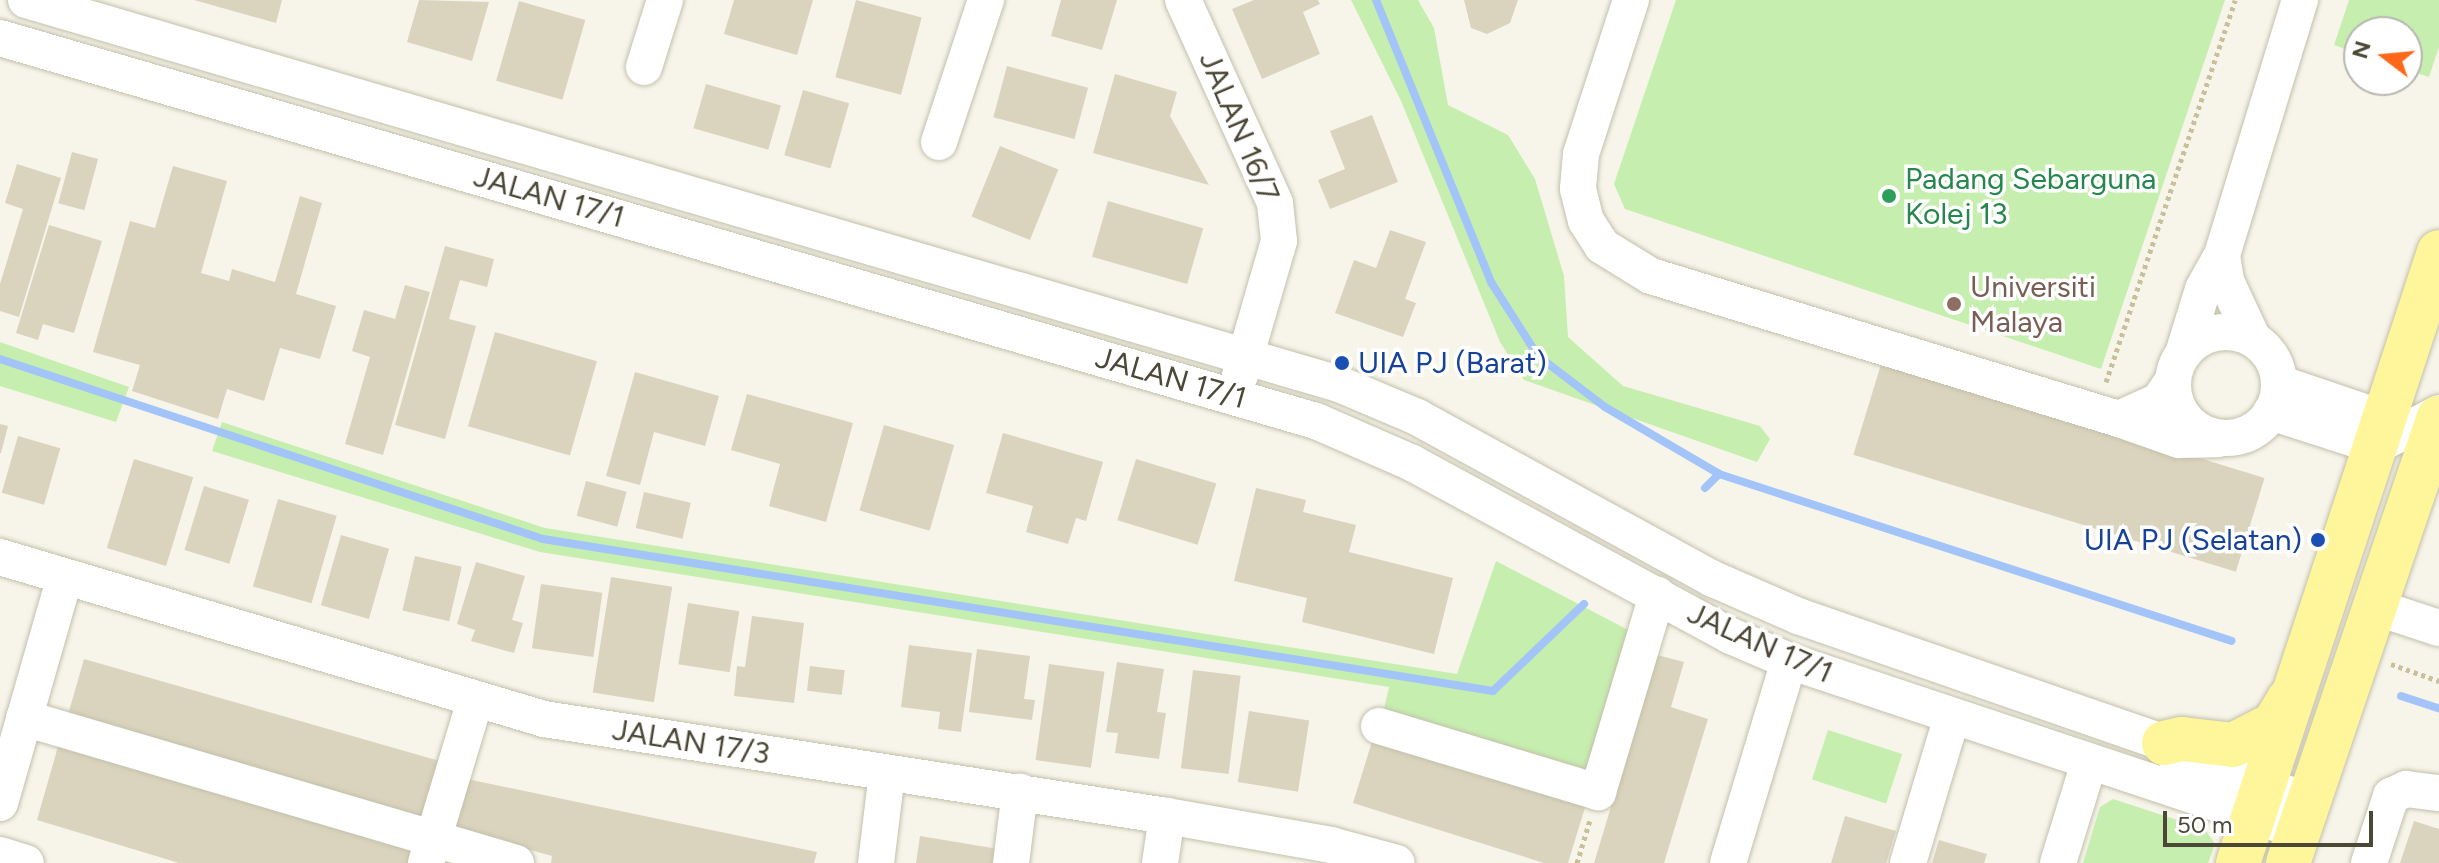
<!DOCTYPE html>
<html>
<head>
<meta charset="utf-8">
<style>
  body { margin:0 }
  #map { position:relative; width:2439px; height:863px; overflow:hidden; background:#f7f5ea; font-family:Figtree,sans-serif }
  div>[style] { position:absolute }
  .green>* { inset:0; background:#c6eeaf; transform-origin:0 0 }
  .stream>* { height:8px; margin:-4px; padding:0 4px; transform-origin:4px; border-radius:4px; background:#a2c4f8 }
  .building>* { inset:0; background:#dad4be; transform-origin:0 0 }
  .path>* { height:5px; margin-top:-2.5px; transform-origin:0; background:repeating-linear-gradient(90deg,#c7c09b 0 4px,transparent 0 8px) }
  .roads { filter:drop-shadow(0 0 2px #c3c0ab) drop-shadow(0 0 2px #c3c0ab) }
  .minor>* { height:36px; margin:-18px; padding:0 18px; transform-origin:18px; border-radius:18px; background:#fff }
  .minor>.ring { margin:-18px; padding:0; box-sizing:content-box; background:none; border:36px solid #fff; border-radius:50% }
  .major>* { height:44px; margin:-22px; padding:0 22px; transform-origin:22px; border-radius:22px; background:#fff69b }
  .dots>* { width:22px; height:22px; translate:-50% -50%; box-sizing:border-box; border:4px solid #fff; border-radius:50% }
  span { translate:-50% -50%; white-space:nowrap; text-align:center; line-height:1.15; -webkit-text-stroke:7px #fff; paint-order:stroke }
  .street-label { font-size:30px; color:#4c4837 }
  .leisure-label { font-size:30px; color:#27864d }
  .left { translate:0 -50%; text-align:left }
  .education-label { font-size:30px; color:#785e54 }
  .transit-label { font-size:30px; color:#164399 }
  .right { translate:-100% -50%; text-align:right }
  .north { position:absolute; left:2343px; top:16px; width:80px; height:80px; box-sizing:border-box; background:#fff; border:2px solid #b7b6af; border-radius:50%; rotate:286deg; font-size:22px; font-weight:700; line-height:32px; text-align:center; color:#4c4837 }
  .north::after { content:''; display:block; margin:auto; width:28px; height:36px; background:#ff6819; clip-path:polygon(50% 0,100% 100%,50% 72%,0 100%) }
  .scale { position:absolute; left:2163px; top:811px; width:210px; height:36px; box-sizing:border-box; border:4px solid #4c4837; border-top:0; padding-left:10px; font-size:24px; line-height:28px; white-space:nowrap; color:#4c4837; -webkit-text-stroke:6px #fff; paint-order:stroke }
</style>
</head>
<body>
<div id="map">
  <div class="green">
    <div style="clip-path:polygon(1351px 0,1418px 0,1434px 28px,1448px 105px,1508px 135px,1535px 179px,1564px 276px,1568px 337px,1623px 386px,1760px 426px,1770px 439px,1757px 462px,1524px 380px,1500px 342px,1401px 101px)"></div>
    <div style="clip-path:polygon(1676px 0,2225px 0,2101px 369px,1625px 209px,1614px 184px)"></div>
    <div style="clip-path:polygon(2349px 0,2439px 0,2439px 47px,2429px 77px,2407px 70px,2407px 32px,2359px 32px,2359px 54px,2334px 45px)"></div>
    <div style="clip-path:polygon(0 342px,129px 387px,116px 422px,0 386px)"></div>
    <div style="clip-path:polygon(222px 422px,545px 528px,1457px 674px,1496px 561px,1632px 632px,1592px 766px,1575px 776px,1382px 718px,1389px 687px,540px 552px,212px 451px)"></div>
    <div style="left:1828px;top:730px;width:78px;height:52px;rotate:18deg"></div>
    <div style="clip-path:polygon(2113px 799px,2205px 829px,2215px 844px,2208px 863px,2083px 863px,2100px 807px)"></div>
  </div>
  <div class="stream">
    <div style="left:1376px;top:0;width:305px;rotate:67.8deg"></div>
    <div style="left:1491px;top:282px;width:88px;rotate:57.6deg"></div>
    <div style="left:1538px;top:356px;width:84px;rotate:37.3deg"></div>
    <div style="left:1605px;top:407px;width:132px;rotate:30.4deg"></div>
    <div style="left:1719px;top:474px;width:539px;rotate:18.03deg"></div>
    <div style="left:0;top:359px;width:572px;rotate:18.34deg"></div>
    <div style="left:543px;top:539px;width:962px;rotate:9.09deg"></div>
    <div style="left:1493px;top:691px;width:126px;rotate:-43.7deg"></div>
    <div style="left:1705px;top:488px;width:20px;rotate:-45deg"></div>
    <div style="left:2401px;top:696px;width:40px;rotate:18deg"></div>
  </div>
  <div class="building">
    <div style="clip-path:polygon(194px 0,282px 0,276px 23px)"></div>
    <div style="clip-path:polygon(419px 0,489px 2px,472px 61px,407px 42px)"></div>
    <div style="clip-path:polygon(734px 0,813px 0,797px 55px,724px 34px)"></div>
    <div style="left:856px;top:0;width:68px;height:80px;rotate:15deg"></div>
    <div style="clip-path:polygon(1061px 0,1117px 0,1102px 50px,1051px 36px)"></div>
    <div style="clip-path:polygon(1254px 0,1318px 0,1320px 4px,1303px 12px,1320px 54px,1262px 79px,1232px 9px)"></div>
    <div style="clip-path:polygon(1464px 0,1518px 0,1510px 23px,1487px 34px,1471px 28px)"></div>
    <div style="left:519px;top:1px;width:69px;height:83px;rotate:16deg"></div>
    <div style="left:1007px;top:66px;width:84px;height:53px;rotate:15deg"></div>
    <div style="clip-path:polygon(1115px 74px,1177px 92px,1170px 116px,1209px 185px,1093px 153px)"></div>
    <div style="left:706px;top:84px;width:78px;height:46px;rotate:16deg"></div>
    <div style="left:803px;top:90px;width:48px;height:68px;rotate:16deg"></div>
    <div style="clip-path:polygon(1372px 115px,1398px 182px,1330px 209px,1318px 180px,1345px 169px,1330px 131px)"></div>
    <div style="left:1000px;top:146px;width:63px;height:76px;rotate:22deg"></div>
    <div style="left:72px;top:152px;width:27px;height:53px;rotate:15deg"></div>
    <div style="clip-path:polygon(17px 164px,61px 178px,19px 317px,0 311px,0 284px,23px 209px,5px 203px)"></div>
    <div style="clip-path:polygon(173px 166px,227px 181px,201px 273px,229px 281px,232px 269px,275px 282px,300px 196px,322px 203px,296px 294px,336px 306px,320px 359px,280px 348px,264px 401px,227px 389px,218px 419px,132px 391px,140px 365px,93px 352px,130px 221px,155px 228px)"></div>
    <div style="left:1108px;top:201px;width:99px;height:58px;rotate:16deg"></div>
    <div style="clip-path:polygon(49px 225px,102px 241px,74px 333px,43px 324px,38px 340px,16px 333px)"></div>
    <div style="clip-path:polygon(1390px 230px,1426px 242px,1405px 299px,1416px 303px,1403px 337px,1335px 313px,1354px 260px,1376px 268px)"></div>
    <div style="clip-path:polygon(445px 246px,494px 259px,487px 287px,460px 280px,449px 319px,476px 326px,445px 439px,395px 425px)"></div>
    <div style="clip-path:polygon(405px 285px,430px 292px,383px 455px,345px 444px,370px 357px,352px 351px,364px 310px,395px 319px)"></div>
    <div style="left:495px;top:332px;width:106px;height:98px;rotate:16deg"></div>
    <div style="left:1882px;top:361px;width:400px;height:98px;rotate:17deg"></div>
    <div style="clip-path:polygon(635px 372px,719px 396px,705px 446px,654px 432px,640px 485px,606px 476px)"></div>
    <div style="clip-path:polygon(747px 394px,853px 423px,826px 522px,769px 506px,780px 464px,731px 450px)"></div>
    <div style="clip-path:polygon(0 424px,8px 426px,1px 453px,0 453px)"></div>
    <div style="left:884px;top:425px;width:73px;height:89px;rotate:16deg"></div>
    <div style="clip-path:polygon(1003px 433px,1103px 462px,1086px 521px,1076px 518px,1068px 544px,1026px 532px,1033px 506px,986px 493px)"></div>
    <div style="left:18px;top:436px;width:44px;height:59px;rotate:16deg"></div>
    <div style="left:134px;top:459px;width:62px;height:93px;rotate:17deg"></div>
    <div style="left:1136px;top:459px;width:84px;height:64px;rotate:17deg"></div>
    <div style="left:586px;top:481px;width:42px;height:36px;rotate:15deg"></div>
    <div style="left:204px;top:486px;width:47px;height:67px;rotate:17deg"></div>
    <div style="clip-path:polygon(1256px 488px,1306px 500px,1303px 512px,1356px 525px,1349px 552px,1453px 578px,1434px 654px,1302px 622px,1307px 598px,1234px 581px)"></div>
    <div style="left:644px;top:492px;width:48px;height:37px;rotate:13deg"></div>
    <div style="left:278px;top:499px;width:61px;height:91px;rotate:16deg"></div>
    <div style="left:341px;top:535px;width:50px;height:73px;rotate:16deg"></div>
    <div style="left:415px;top:556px;width:48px;height:56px;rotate:13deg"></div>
    <div style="clip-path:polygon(476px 562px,525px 576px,512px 620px,523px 623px,514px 653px,471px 641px,475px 630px,457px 624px)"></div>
    <div style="left:611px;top:577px;width:62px;height:117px;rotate:9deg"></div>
    <div style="left:541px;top:584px;width:62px;height:65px;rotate:8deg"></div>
    <div style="left:688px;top:603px;width:52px;height:62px;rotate:9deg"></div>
    <div style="clip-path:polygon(752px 616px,804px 623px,794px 703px,734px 696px,737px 666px,745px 667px)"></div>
    <div style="clip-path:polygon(909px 645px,972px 653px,961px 732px,938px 729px,940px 712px,901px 707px)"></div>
    <div style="clip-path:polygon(977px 649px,1030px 656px,1024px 699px,1035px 700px,1032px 720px,969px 712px)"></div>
    <div style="clip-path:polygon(1657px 655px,1684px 662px,1671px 707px,1708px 719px,1664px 863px,1594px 863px)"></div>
    <div style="left:84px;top:659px;width:369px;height:68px;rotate:16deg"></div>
    <div style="clip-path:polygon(1117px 662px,1164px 669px,1157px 712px,1166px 713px,1159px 759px,1115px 753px,1118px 733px,1106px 732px)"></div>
    <div style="left:1049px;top:664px;width:56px;height:97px;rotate:8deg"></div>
    <div style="left:810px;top:666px;width:35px;height:25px;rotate:7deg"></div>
    <div style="left:1193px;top:670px;width:48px;height:99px;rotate:7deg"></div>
    <div style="left:1249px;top:711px;width:61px;height:72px;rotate:9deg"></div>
    <div style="clip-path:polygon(1374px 735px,1587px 801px,1568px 863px,1544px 863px,1353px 803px)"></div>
    <div style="clip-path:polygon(59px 743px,413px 848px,409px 863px,179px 863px,37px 820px)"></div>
    <div style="clip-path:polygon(462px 778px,817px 852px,814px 863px,551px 863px,552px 856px,447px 827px)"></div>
    <div style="clip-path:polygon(1845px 816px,1896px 831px,1886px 863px,1831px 863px)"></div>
    <div style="clip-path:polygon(2414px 821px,2439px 829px,2439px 863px,2400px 863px)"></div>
    <div style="clip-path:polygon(920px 836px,1004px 850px,1002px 863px,916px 863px)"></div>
    <div style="clip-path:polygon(1939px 840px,1987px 854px,1984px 863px,1932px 863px)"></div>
  </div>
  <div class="path">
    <div style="left:2106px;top:382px;width:403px;rotate:-71.3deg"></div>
    <div style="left:2391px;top:664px;width:51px;rotate:19.5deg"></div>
    <div style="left:1577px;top:863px;width:45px;rotate:-73.2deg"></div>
  </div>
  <div class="roads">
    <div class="minor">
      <div style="left:26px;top:0;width:1368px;rotate:16.3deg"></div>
      <div style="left:1339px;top:384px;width:85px;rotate:22.9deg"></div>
      <div style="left:1417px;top:417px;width:337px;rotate:28.7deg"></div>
      <div style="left:1713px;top:579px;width:93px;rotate:23.5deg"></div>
      <div style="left:1798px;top:616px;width:387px;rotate:19.1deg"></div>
      <div style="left:2164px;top:743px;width:18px;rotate:47deg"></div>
      <div style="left:2176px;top:756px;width:140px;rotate:18.7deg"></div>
      <div style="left:1183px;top:0;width:223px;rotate:65.6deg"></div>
      <div style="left:1275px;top:203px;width:38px;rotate:84deg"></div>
      <div style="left:1279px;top:241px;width:140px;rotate:106.2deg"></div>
      <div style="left:1631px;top:0;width:162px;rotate:108deg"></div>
      <div style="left:1581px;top:154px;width:35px;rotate:95deg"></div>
      <div style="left:1578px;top:189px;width:33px;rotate:76deg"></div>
      <div style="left:1586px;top:221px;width:30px;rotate:57deg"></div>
      <div style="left:1602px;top:246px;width:57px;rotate:31.5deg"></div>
      <div style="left:1651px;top:276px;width:489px;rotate:17deg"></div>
      <div style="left:0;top:38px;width:1371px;rotate:16.23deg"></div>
      <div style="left:1316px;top:421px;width:105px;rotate:23.6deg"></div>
      <div style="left:1412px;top:463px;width:363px;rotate:28.5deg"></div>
      <div style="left:1731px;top:636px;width:63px;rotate:23.3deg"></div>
      <div style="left:1789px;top:661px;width:538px;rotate:18.43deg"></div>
      <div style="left:644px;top:67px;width:70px;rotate:-72.6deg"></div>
      <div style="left:939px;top:142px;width:150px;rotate:-71.7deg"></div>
      <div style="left:2222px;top:255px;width:267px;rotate:-73deg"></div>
      <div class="ring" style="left:2173px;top:332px;width:70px;height:70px"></div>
      <div style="left:2183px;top:354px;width:68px;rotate:-72.9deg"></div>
      <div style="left:2203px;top:289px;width:39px;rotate:-61deg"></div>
      <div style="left:2222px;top:255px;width:26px;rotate:81deg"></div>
      <div style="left:2226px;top:281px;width:64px;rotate:65deg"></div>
      <div style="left:2173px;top:380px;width:25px;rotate:124deg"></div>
      <div style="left:2159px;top:401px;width:44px;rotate:155.8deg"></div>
      <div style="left:2119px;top:419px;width:64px;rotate:19.3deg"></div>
      <div style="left:2179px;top:440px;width:39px;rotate:-1deg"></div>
      <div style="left:2279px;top:383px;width:112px;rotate:18.8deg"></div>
      <div style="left:2271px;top:412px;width:110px;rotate:17.9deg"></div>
      <div style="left:2376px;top:446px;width:71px;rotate:-27.6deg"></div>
      <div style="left:0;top:557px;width:568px;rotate:16.58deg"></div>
      <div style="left:544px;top:719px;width:631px;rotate:8.85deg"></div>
      <div style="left:1167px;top:816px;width:167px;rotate:10deg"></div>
      <div style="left:1331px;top:845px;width:68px;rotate:15.3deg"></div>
      <div style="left:2375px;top:607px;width:67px;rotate:18.2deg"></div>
      <div style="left:24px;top:718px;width:513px;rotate:16.42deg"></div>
      <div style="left:1379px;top:726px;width:229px;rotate:16.8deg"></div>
      <div style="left:1598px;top:792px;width:206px;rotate:-73.3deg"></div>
      <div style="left:0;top:803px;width:235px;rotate:-74deg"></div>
      <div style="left:0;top:855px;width:27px;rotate:17deg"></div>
      <div style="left:426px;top:863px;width:169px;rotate:-73.2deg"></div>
      <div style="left:876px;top:863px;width:91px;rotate:-83deg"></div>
      <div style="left:1011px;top:863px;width:72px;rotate:-82.8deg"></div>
      <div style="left:1160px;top:863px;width:48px;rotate:-81.5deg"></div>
      <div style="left:1728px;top:863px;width:211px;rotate:-73.2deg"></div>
      <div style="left:1908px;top:863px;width:153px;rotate:-73.3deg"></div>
      <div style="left:2058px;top:863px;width:105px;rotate:-72.8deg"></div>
      <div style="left:2369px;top:863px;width:71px;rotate:-71.8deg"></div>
      <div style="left:2391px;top:796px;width:17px;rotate:-25deg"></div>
      <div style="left:2406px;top:789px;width:33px;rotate:7deg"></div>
    </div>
    <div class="major">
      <div style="left:2164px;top:743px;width:18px;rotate:-13deg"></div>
      <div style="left:2182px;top:739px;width:51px;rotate:6.7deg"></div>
      <div style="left:2233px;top:745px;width:46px;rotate:-27.1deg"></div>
      <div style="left:2274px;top:724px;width:29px;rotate:-59deg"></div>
      <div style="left:2238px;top:863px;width:643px;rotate:-71.79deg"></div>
      <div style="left:2288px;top:863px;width:470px;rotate:-71.3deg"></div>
    </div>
  </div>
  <div class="dots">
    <div style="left:1889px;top:196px;background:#2e9e5b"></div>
    <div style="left:1954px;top:304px;background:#8d6e63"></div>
    <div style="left:1342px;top:363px;background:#1a4fb4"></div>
    <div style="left:2318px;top:540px;background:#1a4fb4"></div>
  </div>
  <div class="street-label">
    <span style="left:1239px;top:127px;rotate:67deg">JALAN 16/7</span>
    <span style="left:549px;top:197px;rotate:16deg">JALAN 17/1</span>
    <span style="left:1171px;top:378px;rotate:16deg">JALAN 17/1</span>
    <span style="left:1760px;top:643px;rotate:24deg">JALAN 17/1</span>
    <span style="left:691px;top:742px;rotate:9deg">JALAN 17/3</span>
  </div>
  <div class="leisure-label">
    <span class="left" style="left:1905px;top:196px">Padang Sebarguna<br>Kolej 13</span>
  </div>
  <div class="education-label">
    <span class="left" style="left:1970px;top:304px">Universiti<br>Malaya</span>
  </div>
  <div class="transit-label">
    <span class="left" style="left:1358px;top:363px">UIA PJ (Barat)</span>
    <span class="right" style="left:2302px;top:540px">UIA PJ (Selatan)</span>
  </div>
  <div class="north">N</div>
  <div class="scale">50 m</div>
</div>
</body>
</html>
